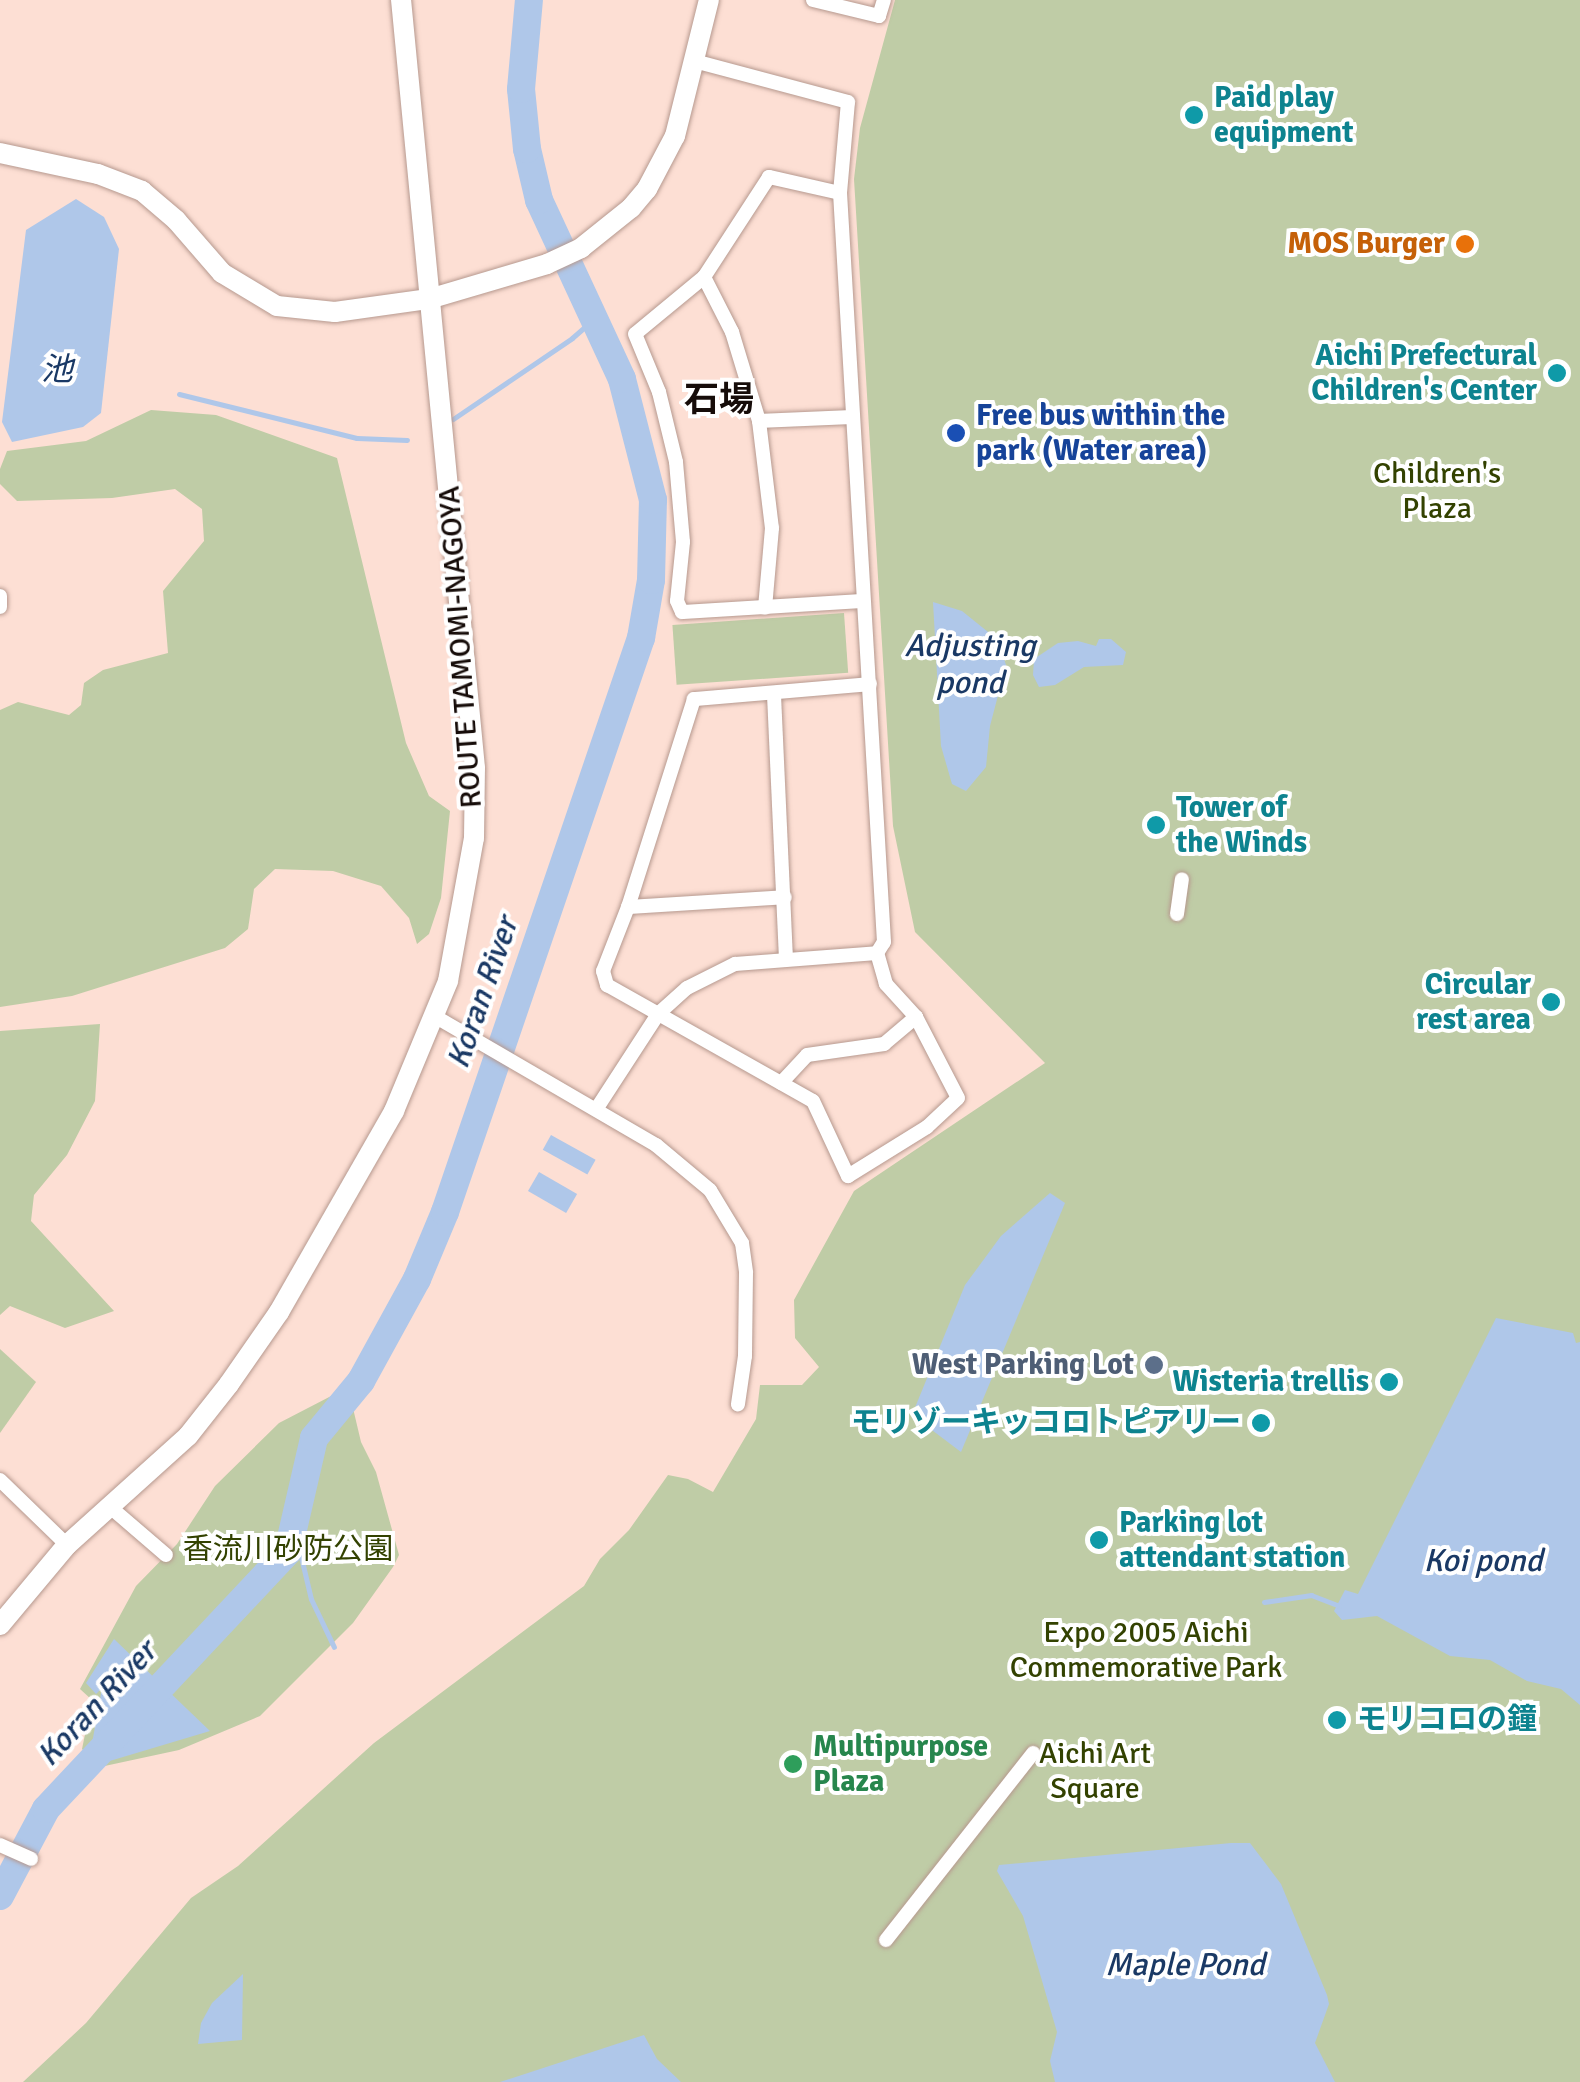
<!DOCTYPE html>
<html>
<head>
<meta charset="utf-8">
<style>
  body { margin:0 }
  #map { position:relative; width:1580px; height:2082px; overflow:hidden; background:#fddfd4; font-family:Signika,"Noto Sans JP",sans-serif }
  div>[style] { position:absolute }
  .green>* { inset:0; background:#bfcca6; transform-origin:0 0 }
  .water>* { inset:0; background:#afc7e9; transform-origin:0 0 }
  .stream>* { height:5px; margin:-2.5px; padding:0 2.5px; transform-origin:2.5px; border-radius:2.5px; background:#afc7e9 }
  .river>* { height:28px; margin:-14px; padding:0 14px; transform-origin:14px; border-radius:14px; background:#afc7e9 }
  .roads { filter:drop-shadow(0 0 2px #b6998f) drop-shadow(0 0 2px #b6998f) }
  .street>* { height:14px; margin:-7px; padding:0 7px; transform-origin:7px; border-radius:7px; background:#fff }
  .secondary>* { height:20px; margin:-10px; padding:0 10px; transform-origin:10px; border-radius:10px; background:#fff }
  .dots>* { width:28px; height:28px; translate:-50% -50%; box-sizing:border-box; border:5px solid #fff; border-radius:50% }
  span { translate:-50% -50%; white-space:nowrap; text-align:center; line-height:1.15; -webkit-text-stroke:8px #fff; paint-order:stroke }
  .culture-label { font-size:30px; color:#0d838f; font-weight:700 }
  .left { translate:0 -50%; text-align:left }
  .right { translate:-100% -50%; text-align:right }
  .food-label { font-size:30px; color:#c56008; font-weight:700 }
  .transit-label { font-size:30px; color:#164399; font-weight:700 }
  .park-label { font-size:30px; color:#334201 }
  .street-label { font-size:30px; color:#160c09 }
  .service-label { font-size:30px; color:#4e5e75; font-weight:700 }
  .leisure-label { font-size:30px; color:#27864d; font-weight:700 }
  .water-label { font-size:32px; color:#1a3965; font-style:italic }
  .quarter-label { font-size:35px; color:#160c09; font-weight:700 }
</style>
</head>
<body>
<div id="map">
  <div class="green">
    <div style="clip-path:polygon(895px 0,1580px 0,1580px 2082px,23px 2082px,86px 2023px,191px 1898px,238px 1866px,374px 1743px,584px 1586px,600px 1559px,629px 1530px,668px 1475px,688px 1479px,713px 1492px,756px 1419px,760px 1385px,802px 1385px,819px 1367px,795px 1338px,794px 1300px,854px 1191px,1045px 1063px,915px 932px,893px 826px,854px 179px,860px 128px)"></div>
    <div style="clip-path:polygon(151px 410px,216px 415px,337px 458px,406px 743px,429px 796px,450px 811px,441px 898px,429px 934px,417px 944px,409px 918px,381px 886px,333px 871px,275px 869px,254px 889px,248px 929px,225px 948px,72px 996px,0 1007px,0 710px,18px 702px,69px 715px,81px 705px,84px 683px,103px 670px,168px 653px,163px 591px,204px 541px,202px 509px,175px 489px,112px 498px,17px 501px,0 484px,0 469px,7px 451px,86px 441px)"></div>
    <div style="left:844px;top:613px;width:60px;height:172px;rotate:86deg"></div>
    <div style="clip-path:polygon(100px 1024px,95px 1101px,67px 1155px,34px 1195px,31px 1221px,114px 1311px,65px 1328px,10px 1306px,0 1315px,0 1031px)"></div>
    <div style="clip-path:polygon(0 1349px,36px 1382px,0 1433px)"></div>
    <div style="clip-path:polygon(335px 1394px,352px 1404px,361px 1442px,376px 1472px,399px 1555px,393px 1567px,353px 1623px,260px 1716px,179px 1750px,100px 1767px,82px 1749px,92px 1700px,80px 1689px,136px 1586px,177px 1544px,215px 1486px,279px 1423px)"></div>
  </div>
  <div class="water">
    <div style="clip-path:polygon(76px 199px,104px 217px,119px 249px,101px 413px,83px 427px,12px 442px,2px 422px,26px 230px)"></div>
    <div style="clip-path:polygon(933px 602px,962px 611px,998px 640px,1006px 665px,990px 726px,986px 767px,966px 791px,952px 784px,941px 746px)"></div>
    <div style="clip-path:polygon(1099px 639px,1111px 639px,1126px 652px,1123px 665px,1084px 667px,1055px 685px,1039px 687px,1033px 675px,1034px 659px,1058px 643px,1078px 641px,1096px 646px)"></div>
    <div style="left:551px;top:1135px;width:51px;height:17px;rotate:29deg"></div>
    <div style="left:539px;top:1172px;width:44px;height:22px;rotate:30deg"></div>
    <div style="clip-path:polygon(1050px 1193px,1065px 1203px,961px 1452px,912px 1415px,965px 1285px,1001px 1236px)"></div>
    <div style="clip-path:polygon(1496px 1318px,1573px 1333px,1576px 1343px,1580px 1342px,1580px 1705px,1561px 1689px,1527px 1681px,1490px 1660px,1450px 1656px,1377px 1616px,1342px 1620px,1334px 1611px,1345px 1590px,1358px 1594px)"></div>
    <div style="clip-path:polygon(114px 1639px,210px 1731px,103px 1763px,91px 1749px,102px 1688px,96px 1694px,86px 1683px)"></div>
    <div style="clip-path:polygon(1231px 1843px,1250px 1843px,1281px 1884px,1327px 1995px,1329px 2004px,1315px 2043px,1335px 2082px,1055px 2082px,1050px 2061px,1057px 2032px,1023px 1916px,997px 1871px,999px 1865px)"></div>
    <div style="clip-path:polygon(243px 1974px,242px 2040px,198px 2044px,201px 2023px,212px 2003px)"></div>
    <div style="clip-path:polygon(644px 2035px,657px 2059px,681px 2082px,500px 2082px)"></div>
  </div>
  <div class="stream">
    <div style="left:179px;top:394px;width:183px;rotate:13.9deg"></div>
    <div style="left:357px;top:438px;width:50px;rotate:2.3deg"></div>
    <div style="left:453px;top:419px;width:144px;rotate:-34.2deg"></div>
    <div style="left:572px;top:338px;width:32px;rotate:-41deg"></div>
    <div style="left:293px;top:1523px;width:78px;rotate:76.7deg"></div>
    <div style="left:311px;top:1599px;width:53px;rotate:64.4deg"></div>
    <div style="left:1264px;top:1602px;width:48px;rotate:-8.5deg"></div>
    <div style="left:1311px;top:1595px;width:30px;rotate:21deg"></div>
  </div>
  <div class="river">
    <div style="left:0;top:1896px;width:98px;rotate:-62.1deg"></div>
    <div style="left:46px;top:1809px;width:354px;rotate:-46.8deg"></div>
    <div style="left:288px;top:1551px;width:116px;rotate:-77deg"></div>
    <div style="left:314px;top:1438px;width:74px;rotate:-50.5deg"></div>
    <div style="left:361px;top:1381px;width:116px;rotate:-61.2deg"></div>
    <div style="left:417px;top:1279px;width:73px;rotate:-67.3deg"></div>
    <div style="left:445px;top:1212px;width:607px;rotate:-71.15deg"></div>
    <div style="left:641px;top:638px;width:59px;rotate:-80.2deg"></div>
    <div style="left:651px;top:580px;width:80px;rotate:-88.6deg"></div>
    <div style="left:653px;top:500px;width:125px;rotate:-104.4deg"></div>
    <div style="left:622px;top:379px;width:197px;rotate:-114.9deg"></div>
    <div style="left:539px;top:200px;width:52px;rotate:-103.2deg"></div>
    <div style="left:527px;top:149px;width:60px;rotate:-95.7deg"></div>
    <div style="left:521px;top:89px;width:89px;rotate:-84.9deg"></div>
  </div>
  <div class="roads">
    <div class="street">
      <div style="left:813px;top:0;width:68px;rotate:13.6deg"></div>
      <div style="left:879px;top:16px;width:17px;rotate:-73deg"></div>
      <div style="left:840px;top:193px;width:73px;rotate:-167.3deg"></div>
      <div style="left:769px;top:177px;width:119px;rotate:123deg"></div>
      <div style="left:704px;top:277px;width:89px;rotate:140.4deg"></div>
      <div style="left:635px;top:334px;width:63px;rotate:67.5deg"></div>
      <div style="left:659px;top:392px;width:72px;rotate:76.3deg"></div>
      <div style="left:676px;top:462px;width:80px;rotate:85deg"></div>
      <div style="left:683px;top:542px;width:59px;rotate:95.8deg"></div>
      <div style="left:677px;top:601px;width:12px;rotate:66deg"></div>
      <div style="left:682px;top:612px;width:181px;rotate:-3.5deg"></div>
      <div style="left:704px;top:277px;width:62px;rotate:63deg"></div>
      <div style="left:732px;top:332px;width:93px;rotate:73.1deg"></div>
      <div style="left:759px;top:421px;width:108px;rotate:83.1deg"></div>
      <div style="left:772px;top:528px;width:80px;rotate:95deg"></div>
      <div style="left:759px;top:421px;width:92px;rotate:-2.5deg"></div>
      <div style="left:0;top:596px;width:11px;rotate:90deg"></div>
      <div style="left:870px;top:684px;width:177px;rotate:175.1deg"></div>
      <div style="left:694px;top:699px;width:218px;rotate:107.6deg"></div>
      <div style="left:628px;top:907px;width:69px;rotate:111.3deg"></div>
      <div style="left:603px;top:971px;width:15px;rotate:74deg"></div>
      <div style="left:607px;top:985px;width:236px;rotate:29.4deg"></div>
      <div style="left:813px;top:1101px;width:83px;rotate:65deg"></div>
      <div style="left:848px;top:1176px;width:93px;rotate:-31.8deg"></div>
      <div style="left:927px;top:1127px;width:42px;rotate:-43.1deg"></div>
      <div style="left:958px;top:1098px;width:91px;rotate:-117.4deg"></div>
      <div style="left:916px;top:1017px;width:45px;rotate:-132.3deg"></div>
      <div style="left:886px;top:984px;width:32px;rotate:-106deg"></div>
      <div style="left:774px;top:695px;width:262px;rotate:87.4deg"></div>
      <div style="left:628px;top:907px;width:157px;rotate:-3.6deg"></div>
      <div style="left:1177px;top:914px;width:35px;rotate:-82deg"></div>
      <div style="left:436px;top:1017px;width:255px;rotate:30.2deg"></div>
      <div style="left:656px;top:1145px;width:70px;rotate:39.8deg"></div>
      <div style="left:710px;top:1190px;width:62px;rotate:58.9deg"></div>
      <div style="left:742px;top:1243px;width:30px;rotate:82deg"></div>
      <div style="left:746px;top:1273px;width:83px;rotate:90.7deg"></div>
      <div style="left:745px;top:1356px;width:49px;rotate:98.3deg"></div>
      <div style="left:781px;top:1083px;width:38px;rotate:-47deg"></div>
      <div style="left:807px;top:1055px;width:78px;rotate:-8.1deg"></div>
      <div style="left:884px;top:1044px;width:42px;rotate:-40.2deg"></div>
      <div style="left:597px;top:1108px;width:112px;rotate:-57deg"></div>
      <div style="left:658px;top:1014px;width:39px;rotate:-42deg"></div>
      <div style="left:687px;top:988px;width:54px;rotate:-26.6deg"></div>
      <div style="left:735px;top:964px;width:142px;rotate:-4.4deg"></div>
      <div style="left:877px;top:953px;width:13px;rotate:-58deg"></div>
      <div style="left:884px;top:942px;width:750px;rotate:-93.36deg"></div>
      <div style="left:840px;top:193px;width:91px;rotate:-85deg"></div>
      <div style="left:848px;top:102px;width:159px;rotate:-165.1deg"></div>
      <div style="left:0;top:1480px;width:93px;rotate:44.1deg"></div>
      <div style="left:109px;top:1506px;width:75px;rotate:40.7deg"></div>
      <div style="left:0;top:1845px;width:34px;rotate:24deg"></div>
      <div style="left:886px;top:1940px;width:238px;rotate:-51.8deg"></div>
    </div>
    <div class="secondary">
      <div style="left:0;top:153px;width:100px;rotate:12.1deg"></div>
      <div style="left:98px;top:174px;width:47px;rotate:21.1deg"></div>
      <div style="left:142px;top:191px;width:45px;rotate:40.5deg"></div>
      <div style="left:176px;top:220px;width:70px;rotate:49deg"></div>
      <div style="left:222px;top:273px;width:64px;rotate:31deg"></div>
      <div style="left:277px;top:306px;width:58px;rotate:5.9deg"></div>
      <div style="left:335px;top:312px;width:95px;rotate:-7.9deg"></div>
      <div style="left:429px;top:299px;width:123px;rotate:-16.5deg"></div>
      <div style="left:547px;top:264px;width:38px;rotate:-25deg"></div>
      <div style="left:581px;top:248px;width:64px;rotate:-38.7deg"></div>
      <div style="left:631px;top:208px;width:25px;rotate:-50deg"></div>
      <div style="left:647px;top:189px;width:60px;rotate:-62.2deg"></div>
      <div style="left:675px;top:136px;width:140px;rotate:-76deg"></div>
      <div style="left:0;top:1625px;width:104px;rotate:-50.1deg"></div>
      <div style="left:67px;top:1545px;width:163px;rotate:-42deg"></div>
      <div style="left:188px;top:1436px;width:66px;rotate:-51.7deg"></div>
      <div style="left:229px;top:1384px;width:88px;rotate:-55.2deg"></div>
      <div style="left:279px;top:1312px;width:232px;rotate:-60.2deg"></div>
      <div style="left:394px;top:1111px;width:141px;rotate:-67.4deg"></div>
      <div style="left:448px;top:981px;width:145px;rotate:-79.7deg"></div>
      <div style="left:474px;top:838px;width:70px;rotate:-89.2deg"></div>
      <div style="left:475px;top:768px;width:772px;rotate:-95.5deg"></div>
    </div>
  </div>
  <div class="dots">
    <div style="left:1194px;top:115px;background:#0f9aa8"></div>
    <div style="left:1465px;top:244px;background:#e8710a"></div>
    <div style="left:1557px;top:373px;background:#0f9aa8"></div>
    <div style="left:956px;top:433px;background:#1a4fb4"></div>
    <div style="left:1156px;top:825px;background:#0f9aa8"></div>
    <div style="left:1551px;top:1002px;background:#0f9aa8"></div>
    <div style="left:1154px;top:1365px;background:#5c6f8a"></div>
    <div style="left:1389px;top:1382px;background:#0f9aa8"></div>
    <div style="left:1261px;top:1423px;background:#0f9aa8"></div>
    <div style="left:1099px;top:1540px;background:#0f9aa8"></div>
    <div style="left:1337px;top:1720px;background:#0f9aa8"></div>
    <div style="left:793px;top:1764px;background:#2e9e5b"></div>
  </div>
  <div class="culture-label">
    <span class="left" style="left:1214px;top:115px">Paid play<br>equipment</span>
    <span class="right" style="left:1537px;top:373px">Aichi Prefectural<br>Children's Center</span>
    <span class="left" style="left:1176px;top:825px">Tower of<br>the Winds</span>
    <span class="right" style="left:1531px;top:1002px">Circular<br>rest area</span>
    <span class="right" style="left:1369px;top:1382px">Wisteria trellis</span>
    <span class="right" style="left:1241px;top:1423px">モリゾーキッコロトピアリー</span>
    <span class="left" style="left:1119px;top:1540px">Parking lot<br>attendant station</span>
    <span class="left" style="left:1357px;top:1720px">モリコロの鐘</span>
  </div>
  <div class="food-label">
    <span class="right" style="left:1445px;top:244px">MOS Burger</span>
  </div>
  <div class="transit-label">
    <span class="left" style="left:976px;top:433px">Free bus within the<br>park (Water area)</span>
  </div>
  <div class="park-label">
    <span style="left:1437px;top:491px">Children's<br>Plaza</span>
    <span style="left:288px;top:1550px">香流川砂防公園</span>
    <span style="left:1146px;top:1650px">Expo 2005 Aichi<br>Commemorative Park</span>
    <span style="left:1095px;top:1771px">Aichi Art<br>Square</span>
  </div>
  <div class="street-label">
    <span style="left:461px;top:647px;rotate:-94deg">ROUTE TAMOMI-NAGOYA</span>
  </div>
  <div class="service-label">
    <span class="right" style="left:1134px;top:1365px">West Parking Lot</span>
  </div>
  <div class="leisure-label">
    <span class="left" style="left:813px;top:1764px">Multipurpose<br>Plaza</span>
  </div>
  <div class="water-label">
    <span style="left:57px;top:370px">池</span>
    <span style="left:970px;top:665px">Adjusting<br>pond</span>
    <span style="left:483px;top:993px;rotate:-71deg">Koran River</span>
    <span style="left:1483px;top:1561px">Koi pond</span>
    <span style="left:97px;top:1704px;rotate:-47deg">Koran River</span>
    <span style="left:1185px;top:1965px">Maple Pond</span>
  </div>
  <div class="quarter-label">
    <span style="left:719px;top:400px">石場</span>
  </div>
</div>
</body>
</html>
